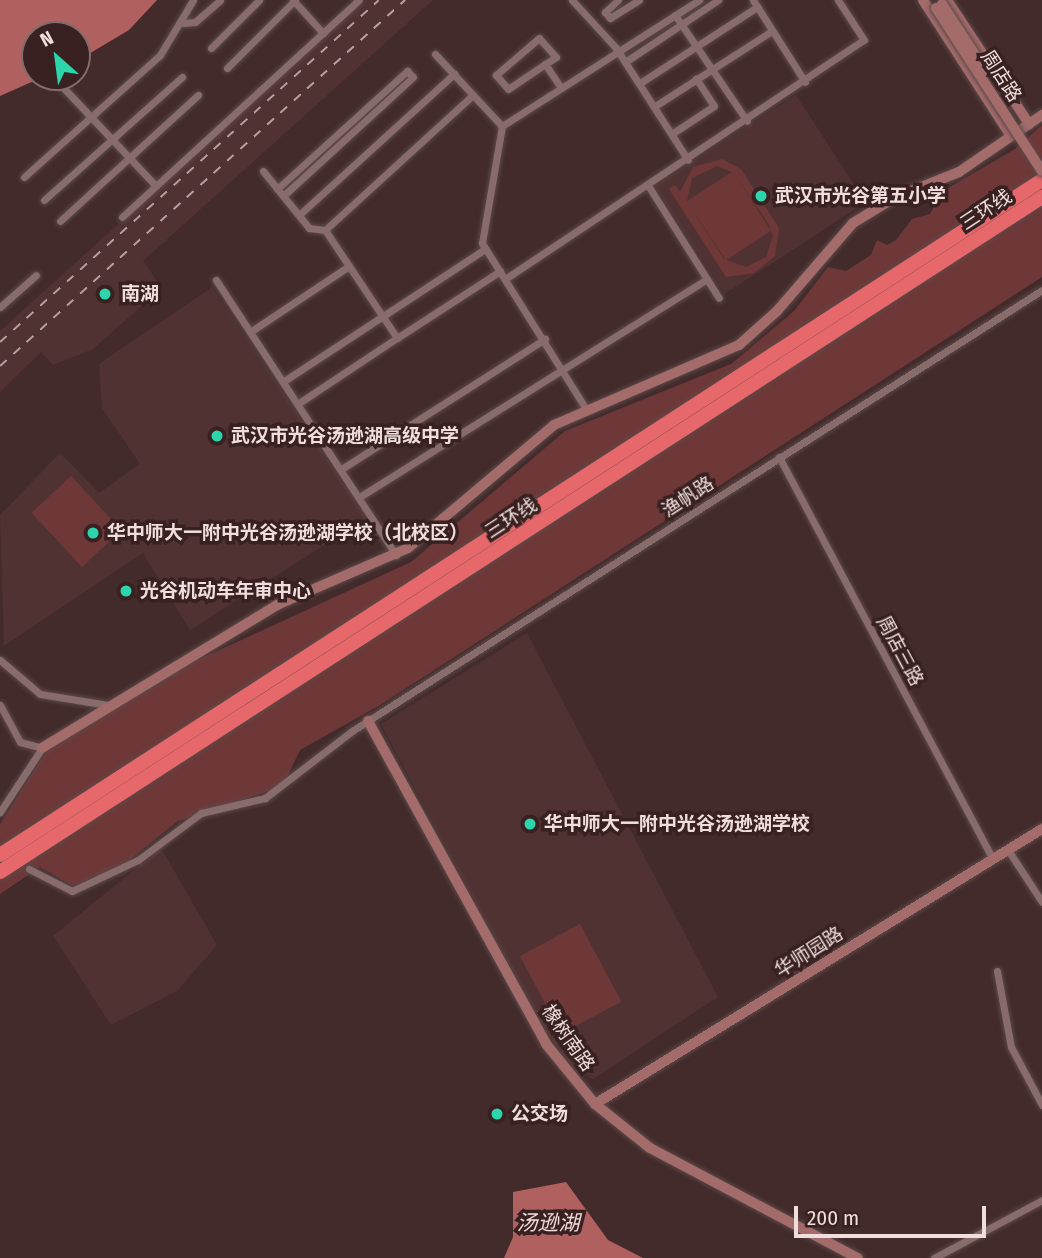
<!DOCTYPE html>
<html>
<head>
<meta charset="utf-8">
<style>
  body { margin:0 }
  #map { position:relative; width:1042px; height:1258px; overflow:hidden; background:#432b2b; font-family:"Fira Sans Condensed","Noto Sans SC",sans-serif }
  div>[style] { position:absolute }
  .built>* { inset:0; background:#513232; transform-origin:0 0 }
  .green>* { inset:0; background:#6f3838; transform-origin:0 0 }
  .water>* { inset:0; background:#af605f }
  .roads { filter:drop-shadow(0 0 2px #5c4848) drop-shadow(0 0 2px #5c4848) }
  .street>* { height:7px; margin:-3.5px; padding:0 3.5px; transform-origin:3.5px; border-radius:3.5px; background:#886c6b }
  .secondary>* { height:10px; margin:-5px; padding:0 5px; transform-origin:5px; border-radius:5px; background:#a46b6b }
  .highway>* { height:14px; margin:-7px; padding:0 7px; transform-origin:7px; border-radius:7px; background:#e6686a }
  .rail>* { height:2px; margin-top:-1px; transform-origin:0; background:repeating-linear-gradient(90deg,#b5a1a1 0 9px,transparent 0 18px) }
  .bridges { filter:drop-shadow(0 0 2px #5c4848) drop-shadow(0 0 2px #5c4848) }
  .secondary-bridge>* { height:10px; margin:-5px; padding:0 5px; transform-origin:5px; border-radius:5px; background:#a46b6b }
  .dots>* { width:19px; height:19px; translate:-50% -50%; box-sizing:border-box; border:4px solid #392121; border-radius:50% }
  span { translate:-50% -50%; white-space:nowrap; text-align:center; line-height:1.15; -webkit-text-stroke:7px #392121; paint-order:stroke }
  .street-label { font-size:19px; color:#efdedd }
  .poi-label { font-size:19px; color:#efdedd; font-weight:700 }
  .left { translate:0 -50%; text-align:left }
  .water-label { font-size:21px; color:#f3dbd9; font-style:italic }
  .north { position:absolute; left:21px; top:21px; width:70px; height:70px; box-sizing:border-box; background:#392121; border:2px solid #826d6c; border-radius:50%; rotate:332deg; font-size:19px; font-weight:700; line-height:28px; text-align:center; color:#efdedd }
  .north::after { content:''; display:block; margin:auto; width:24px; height:32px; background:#2cd5ab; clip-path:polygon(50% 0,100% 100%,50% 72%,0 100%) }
  .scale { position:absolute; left:794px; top:1206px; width:192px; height:32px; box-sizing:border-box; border:4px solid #efdedd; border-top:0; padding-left:9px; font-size:21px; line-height:24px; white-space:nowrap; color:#efdedd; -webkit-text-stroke:5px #392121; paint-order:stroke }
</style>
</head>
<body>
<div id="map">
  <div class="built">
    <div style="clip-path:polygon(366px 0,433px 0,143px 261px,162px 288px,93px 349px,53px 365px,41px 352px,0 392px,0 331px)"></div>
    <div style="left:796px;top:95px;width:128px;height:168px;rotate:57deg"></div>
    <div style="clip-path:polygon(212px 287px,367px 518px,190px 630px,143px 553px,4px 646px,0 515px,60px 453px,99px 493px,140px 464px,102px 408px,99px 364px)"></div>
    <div style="clip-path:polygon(527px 633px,718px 997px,593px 1079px,577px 1072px,551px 1044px,381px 724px)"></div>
    <div style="clip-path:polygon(161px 848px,217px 945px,177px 991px,111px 1025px,53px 936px)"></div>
  </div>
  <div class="green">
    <div style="clip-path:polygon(1042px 125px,1042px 277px,380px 705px,300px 750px,283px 786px,178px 821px,123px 865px,73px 886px,40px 867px,0 894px,0 824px,47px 750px,176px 670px,411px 562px,565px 431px,731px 364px,794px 311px,828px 267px,846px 271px,871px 255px,877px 240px,887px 245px,896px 240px,912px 219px,930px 214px,943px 191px,1015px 149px)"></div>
    <div style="clip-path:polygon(evenodd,722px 159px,741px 169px,779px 228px,775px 256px,754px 273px,726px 277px,669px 189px,675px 185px,680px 192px,693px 167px,722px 159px,717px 166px,732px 172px,687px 201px,692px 178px,717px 166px,722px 159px,734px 173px,769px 225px,773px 236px,766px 257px,746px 267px,724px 259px,688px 203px,726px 260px,771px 231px,734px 173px)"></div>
    <div style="left:71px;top:476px;width:74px;height:54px;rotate:47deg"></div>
    <div style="left:580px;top:924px;width:88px;height:68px;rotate:62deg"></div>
  </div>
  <div class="water">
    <div style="clip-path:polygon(0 0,157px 0,129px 30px,77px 61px,77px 35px,35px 35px,35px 77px,43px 77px,0 96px)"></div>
    <div style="clip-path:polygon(566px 1182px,608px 1240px,643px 1258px,504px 1258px,513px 1237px,513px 1192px)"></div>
  </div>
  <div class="roads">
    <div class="street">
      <div style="left:293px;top:0;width:45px;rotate:47.7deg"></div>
      <div style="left:572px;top:0;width:65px;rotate:47.5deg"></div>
      <div style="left:616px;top:48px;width:133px;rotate:57.3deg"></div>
      <div style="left:618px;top:0;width:18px;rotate:137deg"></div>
      <div style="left:605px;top:12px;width:8px;rotate:50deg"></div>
      <div style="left:610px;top:18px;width:34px;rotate:-32deg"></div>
      <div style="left:753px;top:0;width:97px;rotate:57.6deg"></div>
      <div style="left:675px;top:15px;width:128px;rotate:55.8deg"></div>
      <div style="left:184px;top:23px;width:11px;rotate:-5deg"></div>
      <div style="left:195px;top:22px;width:33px;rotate:-41deg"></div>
      <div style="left:211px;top:48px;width:68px;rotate:-45deg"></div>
      <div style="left:435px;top:54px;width:98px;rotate:47.1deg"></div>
      <div style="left:625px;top:62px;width:112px;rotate:-33.7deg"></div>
      <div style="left:545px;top:64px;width:13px;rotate:-32deg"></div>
      <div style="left:556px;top:57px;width:25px;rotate:-132deg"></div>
      <div style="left:539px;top:38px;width:57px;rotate:139.3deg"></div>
      <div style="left:496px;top:75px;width:18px;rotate:49deg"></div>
      <div style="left:508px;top:89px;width:45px;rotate:-34deg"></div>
      <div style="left:545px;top:64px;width:27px;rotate:56deg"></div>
      <div style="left:227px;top:68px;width:96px;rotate:-45deg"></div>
      <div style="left:58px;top:82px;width:143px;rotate:46.7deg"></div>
      <div style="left:640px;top:83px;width:140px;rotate:-33deg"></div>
      <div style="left:655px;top:106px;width:139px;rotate:-32.7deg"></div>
      <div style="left:673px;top:133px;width:49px;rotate:-33.4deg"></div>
      <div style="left:714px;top:106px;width:33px;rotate:-123deg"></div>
      <div style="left:263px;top:171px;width:73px;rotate:51.1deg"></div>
      <div style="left:309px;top:228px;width:16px;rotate:7deg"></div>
      <div style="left:325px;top:230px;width:130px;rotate:56.3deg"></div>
      <div style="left:397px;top:338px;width:123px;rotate:-33deg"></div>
      <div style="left:24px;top:177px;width:183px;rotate:-41.9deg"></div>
      <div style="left:160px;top:55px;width:64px;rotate:-59deg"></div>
      <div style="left:649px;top:187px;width:131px;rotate:57.8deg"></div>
      <div style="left:277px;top:189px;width:176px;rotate:-42.2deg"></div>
      <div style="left:407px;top:71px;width:8px;rotate:45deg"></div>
      <div style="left:413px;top:77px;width:176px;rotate:137.5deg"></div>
      <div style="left:44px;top:200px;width:185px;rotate:-41.7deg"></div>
      <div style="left:299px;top:215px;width:210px;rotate:-42.3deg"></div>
      <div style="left:122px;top:217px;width:321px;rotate:-42.5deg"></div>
      <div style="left:60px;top:221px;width:187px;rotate:-42.4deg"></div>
      <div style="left:325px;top:230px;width:200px;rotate:-42.4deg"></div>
      <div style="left:505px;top:279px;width:431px;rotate:-33.7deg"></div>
      <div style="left:864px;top:40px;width:48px;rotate:-123deg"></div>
      <div style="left:216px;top:280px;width:329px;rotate:56.8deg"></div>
      <div style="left:0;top:307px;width:48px;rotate:-41.6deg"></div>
      <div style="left:250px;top:332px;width:119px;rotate:-33.7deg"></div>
      <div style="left:284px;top:381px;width:240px;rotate:-33.3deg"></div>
      <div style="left:299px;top:403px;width:118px;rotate:-33.6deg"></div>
      <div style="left:586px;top:409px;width:196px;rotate:-122.1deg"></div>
      <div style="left:482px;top:243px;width:119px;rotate:-80.3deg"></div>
      <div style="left:502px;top:126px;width:234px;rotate:-32.6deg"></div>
      <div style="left:779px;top:457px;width:456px;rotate:62deg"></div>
      <div style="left:343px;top:468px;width:240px;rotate:-32.6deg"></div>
      <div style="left:361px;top:496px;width:408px;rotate:-32.1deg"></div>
      <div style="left:0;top:660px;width:52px;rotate:40.4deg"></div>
      <div style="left:40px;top:694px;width:69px;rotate:9.2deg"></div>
      <div style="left:0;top:705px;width:42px;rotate:61.6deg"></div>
      <div style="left:20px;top:742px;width:23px;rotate:15deg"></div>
      <div style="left:42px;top:748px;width:77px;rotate:123.3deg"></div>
      <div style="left:1008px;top:850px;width:62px;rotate:56.8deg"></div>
      <div style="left:29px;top:869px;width:48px;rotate:27.1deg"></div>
      <div style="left:72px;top:891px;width:73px;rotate:-25.2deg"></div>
      <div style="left:138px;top:860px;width:79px;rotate:-36.7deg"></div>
      <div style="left:201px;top:813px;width:66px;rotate:-13.2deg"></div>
      <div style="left:265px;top:798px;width:110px;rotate:-37.6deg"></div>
      <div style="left:352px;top:731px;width:819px;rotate:-32.58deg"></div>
      <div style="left:997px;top:971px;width:77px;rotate:79.6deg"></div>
      <div style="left:1011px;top:1047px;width:66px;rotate:61.9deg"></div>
      <div style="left:934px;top:1258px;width:123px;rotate:-28.2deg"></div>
    </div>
    <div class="secondary">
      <div style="left:923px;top:0;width:162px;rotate:57.1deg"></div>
      <div style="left:947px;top:0;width:149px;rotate:56.5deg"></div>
      <div style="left:368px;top:721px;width:369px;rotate:61.1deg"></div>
      <div style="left:546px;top:1044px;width:77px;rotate:50.8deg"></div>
      <div style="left:595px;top:1104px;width:70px;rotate:38.7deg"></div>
      <div style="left:650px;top:1148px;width:235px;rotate:27.9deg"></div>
      <div style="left:42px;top:748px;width:275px;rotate:-31.3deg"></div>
      <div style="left:277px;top:605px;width:143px;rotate:-23.5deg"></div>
      <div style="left:408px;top:548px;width:191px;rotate:-40.1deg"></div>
      <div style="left:554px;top:425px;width:202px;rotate:-23.4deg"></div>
      <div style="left:739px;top:345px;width:51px;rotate:-41.8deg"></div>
      <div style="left:777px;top:311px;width:116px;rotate:-49.2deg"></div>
      <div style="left:853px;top:223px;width:48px;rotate:-31.4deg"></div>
      <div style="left:894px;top:198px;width:70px;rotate:-21.8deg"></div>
      <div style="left:959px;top:172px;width:101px;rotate:-34.5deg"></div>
      <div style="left:595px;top:1104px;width:525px;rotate:-31.6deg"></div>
    </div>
    <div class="highway">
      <div style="left:0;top:855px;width:1242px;rotate:-32.93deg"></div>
      <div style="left:0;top:872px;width:1242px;rotate:-32.93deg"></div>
    </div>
  </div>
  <div class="rail">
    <div style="left:0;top:342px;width:510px;rotate:-42.06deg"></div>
    <div style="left:0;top:366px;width:546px;rotate:-42.1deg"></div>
  </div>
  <div class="bridges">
    <div class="secondary-bridge">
      <div style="left:942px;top:4px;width:82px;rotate:56.9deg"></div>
      <div style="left:936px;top:8px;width:194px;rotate:57deg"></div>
    </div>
  </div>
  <div class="dots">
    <div style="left:761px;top:196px;background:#2cd5ab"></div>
    <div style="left:105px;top:294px;background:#2cd5ab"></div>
    <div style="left:217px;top:436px;background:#2cd5ab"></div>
    <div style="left:93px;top:533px;background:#2cd5ab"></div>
    <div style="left:126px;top:591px;background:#2cd5ab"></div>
    <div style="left:530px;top:824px;background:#2cd5ab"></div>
    <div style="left:497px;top:1114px;background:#2cd5ab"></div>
  </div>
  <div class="street-label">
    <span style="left:1001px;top:76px;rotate:57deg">周店路</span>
    <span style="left:986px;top:210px;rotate:-33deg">三环线</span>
    <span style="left:688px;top:497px;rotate:-33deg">渔帆路</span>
    <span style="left:511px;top:518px;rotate:-33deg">三环线</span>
    <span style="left:900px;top:651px;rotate:62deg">周店三路</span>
    <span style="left:809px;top:952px;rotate:-32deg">华师园路</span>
    <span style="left:568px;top:1038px;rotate:55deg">橡树南路</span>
  </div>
  <div class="poi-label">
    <span class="left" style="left:775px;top:196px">武汉市光谷第五小学</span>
    <span class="left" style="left:121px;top:294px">南湖</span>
    <span class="left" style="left:231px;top:436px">武汉市光谷汤逊湖高级中学</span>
    <span class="left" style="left:107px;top:533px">华中师大一附中光谷汤逊湖学校（北校区）</span>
    <span class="left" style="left:140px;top:591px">光谷机动车年审中心</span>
    <span class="left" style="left:544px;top:824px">华中师大一附中光谷汤逊湖学校</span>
    <span class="left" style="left:511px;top:1114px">公交场</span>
  </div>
  <div class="water-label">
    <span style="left:548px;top:1223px">汤逊湖</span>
  </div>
  <div class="north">N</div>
  <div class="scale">200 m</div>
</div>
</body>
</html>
